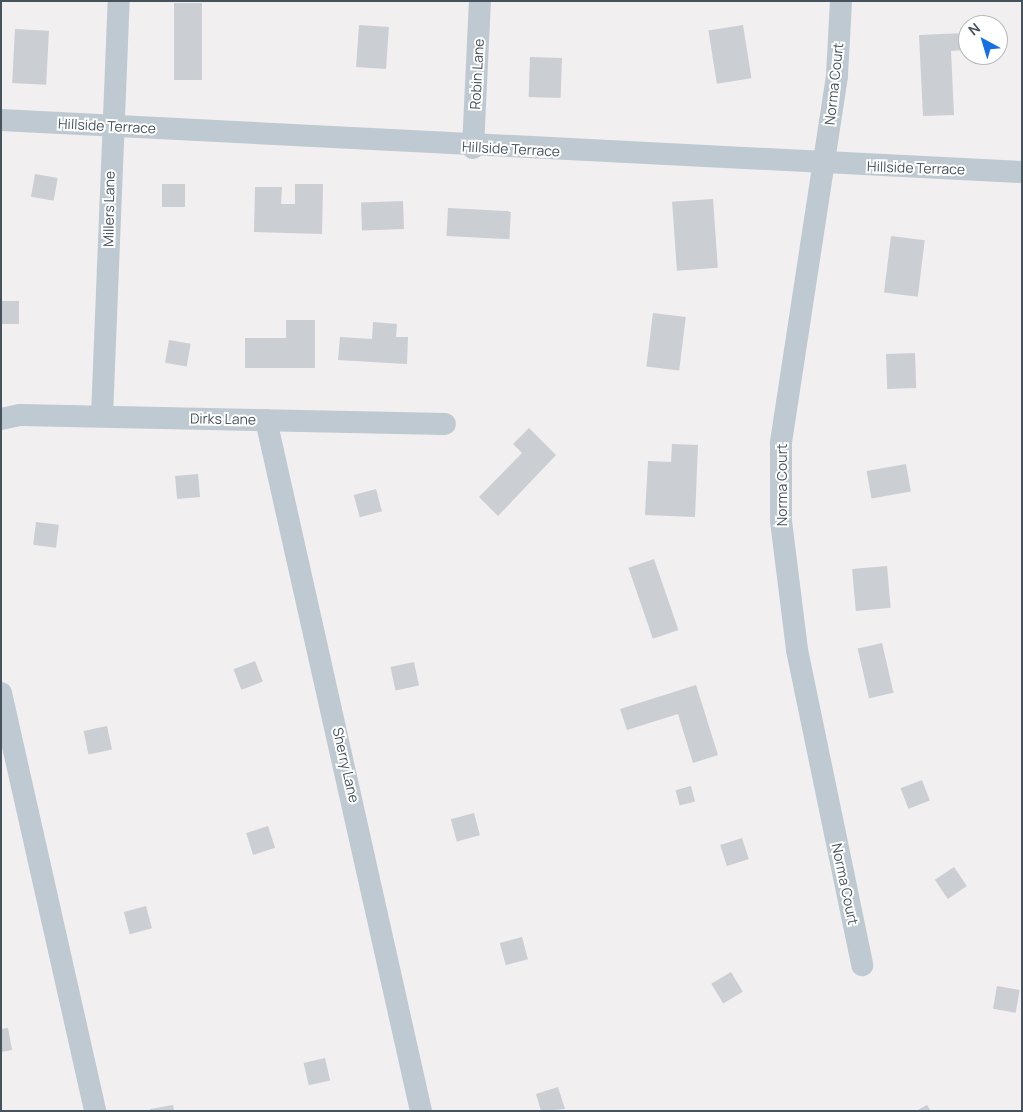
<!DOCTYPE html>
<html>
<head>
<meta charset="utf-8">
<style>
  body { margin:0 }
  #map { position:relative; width:1023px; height:1112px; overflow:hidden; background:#f1efef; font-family:Manrope,sans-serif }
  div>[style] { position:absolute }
  .building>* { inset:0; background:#cbced3; transform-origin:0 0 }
  .street>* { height:22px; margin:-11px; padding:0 11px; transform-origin:11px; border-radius:11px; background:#bfc9d1 }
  span { translate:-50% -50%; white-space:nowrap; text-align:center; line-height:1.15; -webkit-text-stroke:4px #fff; paint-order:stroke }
  .street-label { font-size:14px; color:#46525c }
  .frame { position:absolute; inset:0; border:2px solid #46525c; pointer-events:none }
  .north { position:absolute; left:958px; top:15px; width:50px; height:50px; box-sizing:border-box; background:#fff; border:1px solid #b5babe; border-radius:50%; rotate:321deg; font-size:14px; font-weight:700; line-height:20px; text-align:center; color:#46525c }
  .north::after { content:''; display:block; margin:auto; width:18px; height:22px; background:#1770e3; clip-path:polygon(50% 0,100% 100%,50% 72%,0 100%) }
</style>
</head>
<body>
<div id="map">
  <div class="building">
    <div style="left:174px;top:3px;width:28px;height:77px"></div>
    <div style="left:359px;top:25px;width:30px;height:42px;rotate:4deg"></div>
    <div style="left:743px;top:25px;width:54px;height:35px;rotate:81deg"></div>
    <div style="left:15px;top:29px;width:34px;height:54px;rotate:3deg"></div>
    <div style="clip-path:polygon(965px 33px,965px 50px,951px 51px,954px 115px,923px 116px,919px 35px)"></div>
    <div style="left:530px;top:57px;width:32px;height:40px;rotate:2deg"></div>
    <div style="left:35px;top:174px;width:23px;height:23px;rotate:10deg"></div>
    <div style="left:162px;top:184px;width:23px;height:23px"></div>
    <div style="clip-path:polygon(295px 184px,323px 184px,322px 234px,254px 232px,255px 187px,282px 187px,281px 204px,295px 204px)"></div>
    <div style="left:713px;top:199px;width:69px;height:41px;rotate:86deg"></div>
    <div style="left:403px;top:201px;width:28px;height:42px;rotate:88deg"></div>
    <div style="left:448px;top:208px;width:63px;height:28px;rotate:3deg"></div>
    <div style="left:891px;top:236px;width:34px;height:57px;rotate:7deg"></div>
    <div style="left:1px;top:301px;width:18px;height:23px"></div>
    <div style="left:653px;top:313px;width:33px;height:54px;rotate:7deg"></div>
    <div style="clip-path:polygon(286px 320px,315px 320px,315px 368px,245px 368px,245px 338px,286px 338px)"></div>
    <div style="clip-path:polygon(373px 322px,397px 324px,396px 337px,408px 337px,407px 364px,338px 360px,340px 337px,372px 339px)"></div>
    <div style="left:169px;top:340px;width:22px;height:23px;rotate:10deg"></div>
    <div style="left:915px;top:353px;width:35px;height:29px;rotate:88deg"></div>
    <div style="clip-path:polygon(529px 428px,556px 455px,498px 516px,479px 497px,522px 453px,513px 444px)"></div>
    <div style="clip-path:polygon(672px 444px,698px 445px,695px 517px,645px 515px,648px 461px,671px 462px)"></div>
    <div style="left:906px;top:464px;width:28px;height:40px;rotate:80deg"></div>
    <div style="left:198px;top:474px;width:23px;height:23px;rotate:85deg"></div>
    <div style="left:376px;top:489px;width:23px;height:23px;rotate:75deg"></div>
    <div style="left:36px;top:522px;width:23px;height:23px;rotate:7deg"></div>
    <div style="left:654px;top:559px;width:75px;height:27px;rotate:71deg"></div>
    <div style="left:887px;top:566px;width:42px;height:35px;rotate:85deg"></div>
    <div style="left:882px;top:643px;width:51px;height:25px;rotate:77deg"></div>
    <div style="left:255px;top:661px;width:22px;height:23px;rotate:69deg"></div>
    <div style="left:414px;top:662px;width:24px;height:24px;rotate:78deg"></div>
    <div style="clip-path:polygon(696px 685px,718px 755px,693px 763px,678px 714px,627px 730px,620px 709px)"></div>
    <div style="left:107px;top:726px;width:24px;height:24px;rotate:78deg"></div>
    <div style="left:922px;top:780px;width:22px;height:23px;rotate:69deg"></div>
    <div style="left:691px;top:786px;width:16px;height:16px;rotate:75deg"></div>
    <div style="left:474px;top:813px;width:23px;height:24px;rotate:75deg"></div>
    <div style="left:268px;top:826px;width:23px;height:23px;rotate:72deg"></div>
    <div style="left:742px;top:838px;width:22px;height:23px;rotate:72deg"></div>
    <div style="left:954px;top:867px;width:23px;height:23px;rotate:56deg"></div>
    <div style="left:146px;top:906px;width:23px;height:23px;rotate:75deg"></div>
    <div style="left:522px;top:937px;width:23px;height:23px;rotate:75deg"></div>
    <div style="left:731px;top:972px;width:23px;height:23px;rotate:59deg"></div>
    <div style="left:997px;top:986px;width:23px;height:23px;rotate:10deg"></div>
    <div style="clip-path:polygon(8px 1028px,12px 1050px,1px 1052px,1px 1029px)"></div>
    <div style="left:325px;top:1058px;width:23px;height:22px;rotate:77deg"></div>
    <div style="clip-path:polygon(558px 1087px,565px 1109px,541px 1111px,536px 1094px)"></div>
    <div style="clip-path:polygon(173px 1105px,174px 1111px,150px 1111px,150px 1109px)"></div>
    <div style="clip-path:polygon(927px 1105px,931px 1111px,916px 1111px)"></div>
  </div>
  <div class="street">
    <div style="left:841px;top:1px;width:75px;rotate:93.1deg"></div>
    <div style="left:837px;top:76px;width:372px;rotate:98.7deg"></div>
    <div style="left:781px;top:444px;width:77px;rotate:90deg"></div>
    <div style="left:781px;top:521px;width:130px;rotate:82.9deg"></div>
    <div style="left:797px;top:650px;width:322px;rotate:78.3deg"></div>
    <div style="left:1px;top:120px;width:1022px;rotate:2.92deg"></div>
    <div style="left:473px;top:148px;width:147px;rotate:-87.3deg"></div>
    <div style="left:102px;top:416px;width:415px;rotate:-87.7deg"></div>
    <div style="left:1px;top:419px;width:19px;rotate:-12deg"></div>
    <div style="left:20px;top:415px;width:425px;rotate:1.2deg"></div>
    <div style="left:266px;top:420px;width:708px;rotate:77.36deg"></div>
    <div style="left:1px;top:693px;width:428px;rotate:77.3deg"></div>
  </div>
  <div class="street-label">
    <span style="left:477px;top:74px;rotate:-87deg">Robin Lane</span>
    <span style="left:834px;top:84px;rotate:-84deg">Norma Court</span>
    <span style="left:107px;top:126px;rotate:3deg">Hillside Terrace</span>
    <span style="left:511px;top:149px;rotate:3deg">Hillside Terrace</span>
    <span style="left:916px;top:168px;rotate:2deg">Hillside Terrace</span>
    <span style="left:109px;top:209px;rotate:-89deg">Millers Lane</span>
    <span style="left:223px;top:419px;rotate:1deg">Dirks Lane</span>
    <span style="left:782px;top:485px;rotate:-90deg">Norma Court</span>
    <span style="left:346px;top:765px;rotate:77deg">Sherry Lane</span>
    <span style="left:845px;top:884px;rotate:78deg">Norma Court</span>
  </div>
  <div class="frame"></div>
  <div class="north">N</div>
</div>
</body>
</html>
